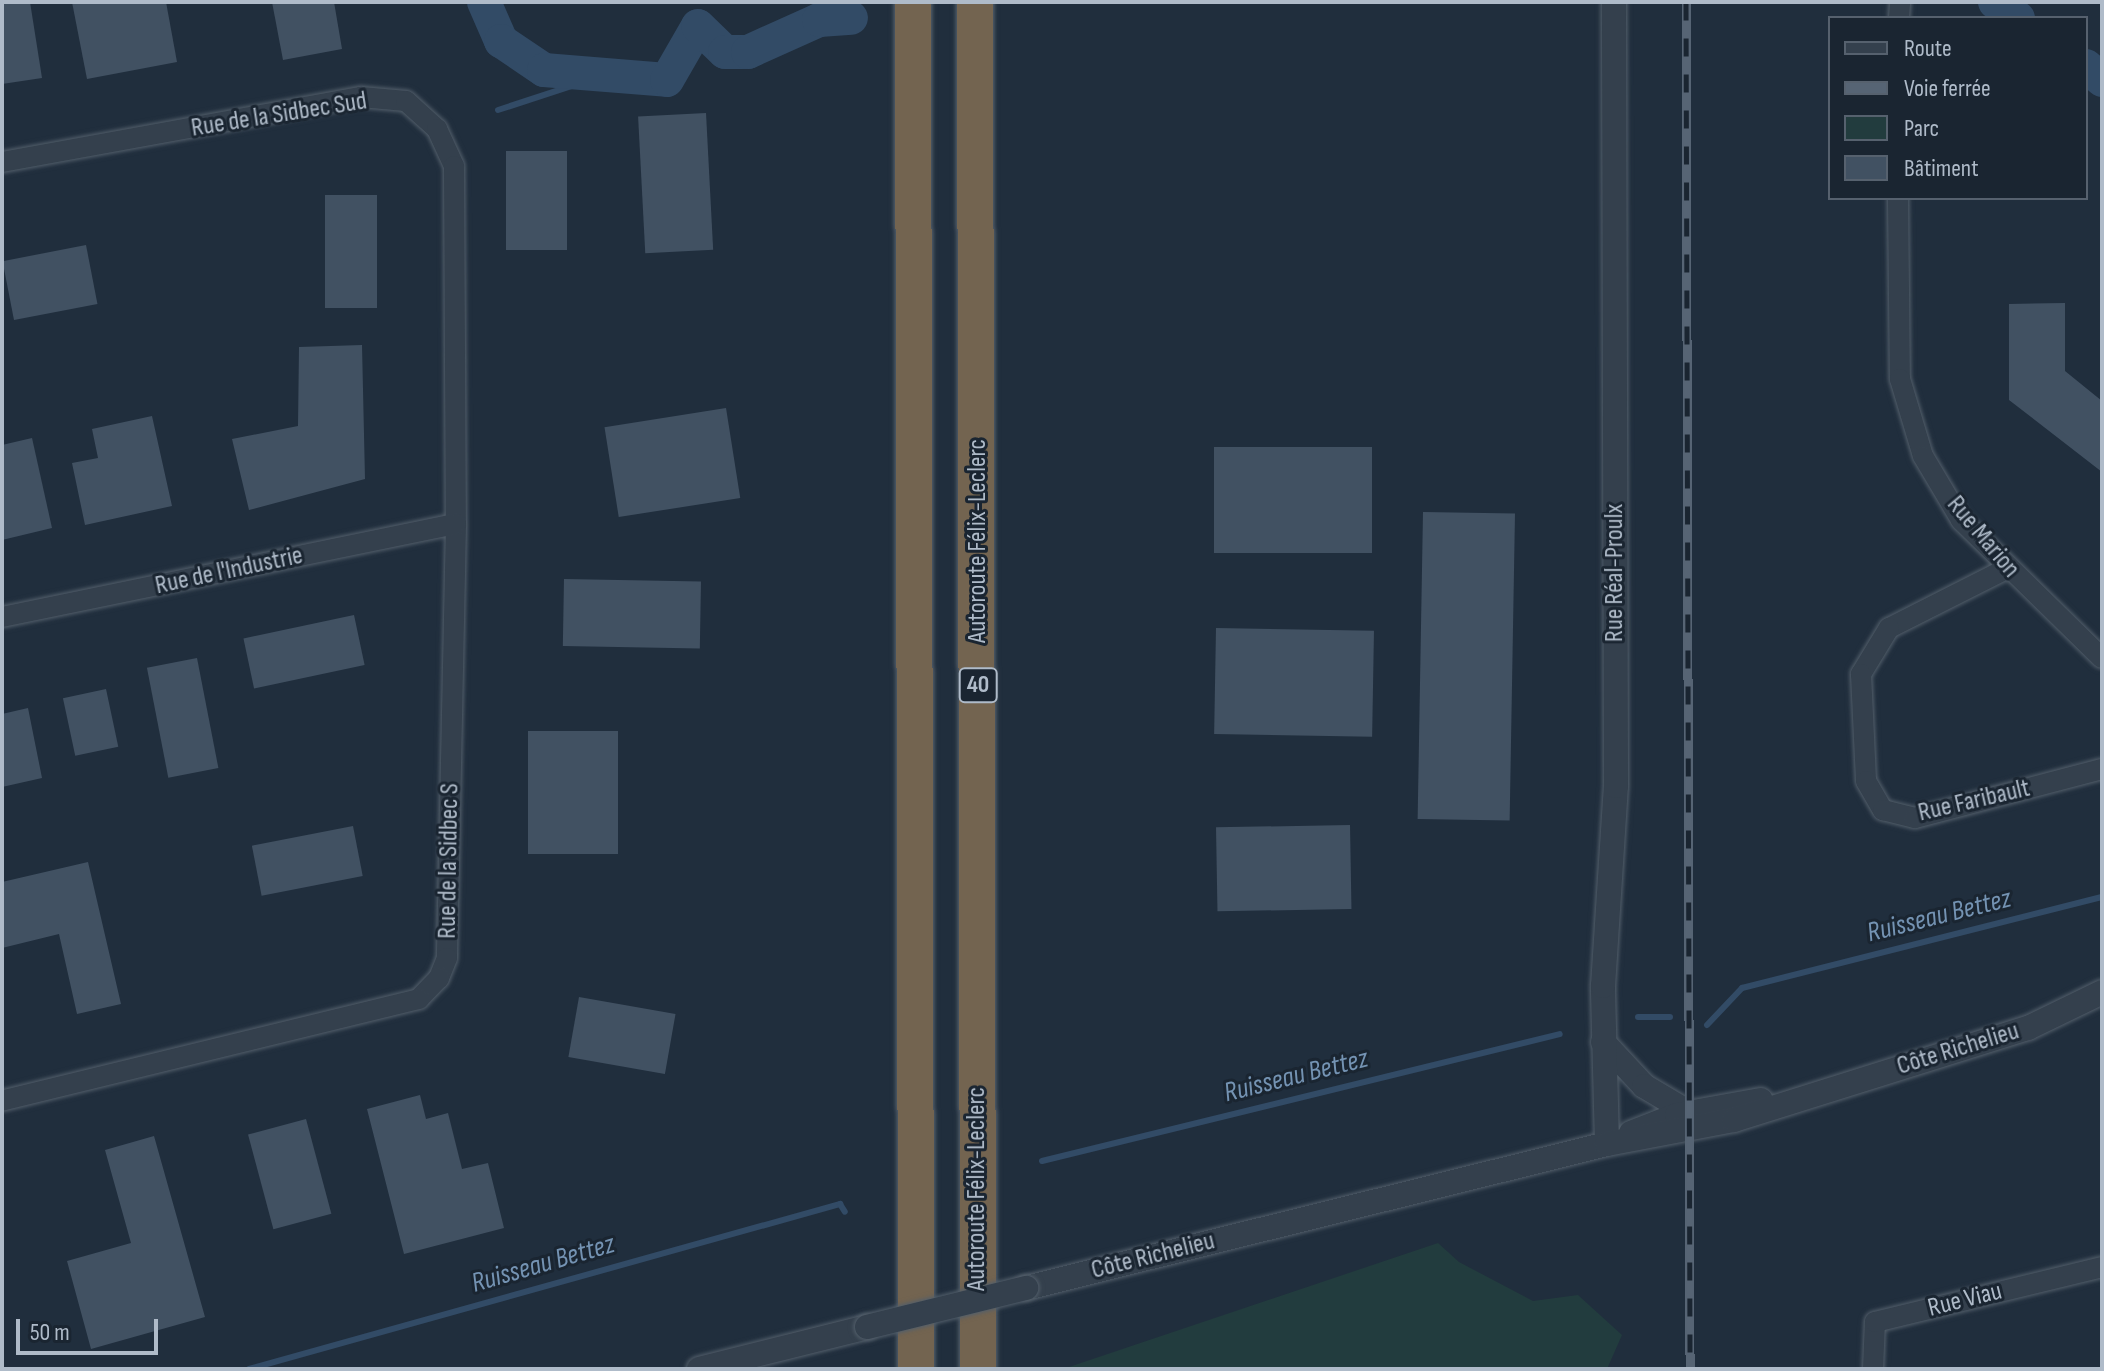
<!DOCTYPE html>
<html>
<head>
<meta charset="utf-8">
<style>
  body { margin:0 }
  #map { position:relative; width:2104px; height:1371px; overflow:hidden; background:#202e3d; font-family:"Sofia Sans Condensed",sans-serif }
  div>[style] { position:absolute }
  .green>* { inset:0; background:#223c3e }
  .stream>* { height:6px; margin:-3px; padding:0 3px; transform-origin:3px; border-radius:3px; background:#324b66 }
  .river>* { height:34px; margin:-17px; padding:0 17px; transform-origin:17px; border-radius:17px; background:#324b66 }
  .building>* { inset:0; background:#415162; transform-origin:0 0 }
  .roads { filter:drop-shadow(0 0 2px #525e6a) drop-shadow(0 0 2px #525e6a) }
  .minor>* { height:20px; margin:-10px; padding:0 10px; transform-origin:10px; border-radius:10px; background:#34404d }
  .tertiary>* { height:24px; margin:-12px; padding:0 12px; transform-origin:12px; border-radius:12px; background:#34404d }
  .motorway>* { height:36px; margin:-18px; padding:0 18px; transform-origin:18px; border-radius:18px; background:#736450 }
  .rail>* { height:9px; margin-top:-4.5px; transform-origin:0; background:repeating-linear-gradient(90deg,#1a2531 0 18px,#566474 0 36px); box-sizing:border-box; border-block:2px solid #566474 }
  .bridges { filter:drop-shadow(0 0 2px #525e6a) drop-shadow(0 0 2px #525e6a) }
  .tertiary-bridge>* { height:24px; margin:-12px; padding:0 12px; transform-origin:12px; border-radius:12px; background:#34404d }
  span { translate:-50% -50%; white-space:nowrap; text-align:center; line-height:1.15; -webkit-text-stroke:6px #1a2531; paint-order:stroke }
  .shield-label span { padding:2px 6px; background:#1a2531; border:2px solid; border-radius:6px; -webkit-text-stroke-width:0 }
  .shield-label { font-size:24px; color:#afbbc9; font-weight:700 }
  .street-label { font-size:26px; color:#afbbc9 }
  .water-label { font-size:28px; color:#7493b3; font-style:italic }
  .frame { position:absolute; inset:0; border:4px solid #afbbc9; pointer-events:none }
  .legend { position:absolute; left:1828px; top:16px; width:260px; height:184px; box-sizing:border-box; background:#1a2531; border:2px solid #56616e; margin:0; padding:10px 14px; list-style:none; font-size:24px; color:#afbbc9 }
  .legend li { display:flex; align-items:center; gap:16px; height:40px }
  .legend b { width:40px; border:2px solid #56616e }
  .scale { position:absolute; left:16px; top:1319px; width:142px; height:36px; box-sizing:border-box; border:4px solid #afbbc9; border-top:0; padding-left:10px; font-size:24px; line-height:28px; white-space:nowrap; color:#afbbc9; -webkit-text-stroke:6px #1a2531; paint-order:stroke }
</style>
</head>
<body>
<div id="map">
  <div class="green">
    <div style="clip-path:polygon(1438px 1243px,1459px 1262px,1533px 1301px,1578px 1295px,1622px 1335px,1607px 1369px,1063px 1369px)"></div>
  </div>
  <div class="stream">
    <div style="left:498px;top:110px;width:113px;rotate:-18.1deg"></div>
    <div style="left:1638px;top:1017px;width:32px"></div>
    <div style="left:1707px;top:1025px;width:51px;rotate:-46.6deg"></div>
    <div style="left:1742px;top:988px;width:371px;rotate:-14.2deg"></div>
    <div style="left:1042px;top:1161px;width:533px;rotate:-13.78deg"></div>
    <div style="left:249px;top:1369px;width:614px;rotate:-15.6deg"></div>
    <div style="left:840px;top:1204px;width:9px;rotate:58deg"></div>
  </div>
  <div class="river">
    <div style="left:484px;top:2px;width:43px;rotate:66.4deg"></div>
    <div style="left:501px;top:41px;width:52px;rotate:34deg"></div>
    <div style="left:544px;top:70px;width:123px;rotate:4.6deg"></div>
    <div style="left:667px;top:80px;width:62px;rotate:-60.1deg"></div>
    <div style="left:698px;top:26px;width:37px;rotate:44deg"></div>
    <div style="left:725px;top:52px;width:23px"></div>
    <div style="left:748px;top:52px;width:78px;rotate:-24.3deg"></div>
    <div style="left:819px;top:20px;width:32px;rotate:-4deg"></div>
    <div style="left:1995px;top:2px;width:28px;rotate:35deg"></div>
    <div style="left:2086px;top:66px;width:21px;rotate:41deg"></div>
  </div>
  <div class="building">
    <div style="clip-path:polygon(2px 2px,30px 2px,42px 78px,2px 84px)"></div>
    <div style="clip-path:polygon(72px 2px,166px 2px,177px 62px,87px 79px)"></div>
    <div style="clip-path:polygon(272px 2px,334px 2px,342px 49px,283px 60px)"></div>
    <div style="left:706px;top:113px;width:137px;height:68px;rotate:87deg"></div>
    <div style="left:506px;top:151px;width:61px;height:99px"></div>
    <div style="left:325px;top:195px;width:52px;height:113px"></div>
    <div style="left:86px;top:245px;width:60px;height:85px;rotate:79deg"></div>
    <div style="clip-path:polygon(2065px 303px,2065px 371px,2102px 401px,2102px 472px,2009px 400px,2009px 304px)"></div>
    <div style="clip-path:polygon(362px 345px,365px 479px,249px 510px,232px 439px,298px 426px,299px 347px)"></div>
    <div style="left:726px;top:408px;width:91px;height:123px;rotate:81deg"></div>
    <div style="clip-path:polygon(152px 416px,172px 506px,85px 525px,72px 463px,98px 458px,92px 429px)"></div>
    <div style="clip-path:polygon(32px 438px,52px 528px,2px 540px,2px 445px)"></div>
    <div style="left:1214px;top:447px;width:158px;height:106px"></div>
    <div style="left:1423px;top:512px;width:92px;height:307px;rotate:1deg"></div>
    <div style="left:564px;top:579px;width:137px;height:67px;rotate:1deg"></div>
    <div style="left:354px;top:615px;width:51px;height:113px;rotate:78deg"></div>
    <div style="left:1216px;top:628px;width:158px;height:106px;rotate:1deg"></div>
    <div style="left:197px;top:658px;width:112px;height:51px;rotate:79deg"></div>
    <div style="left:106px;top:689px;width:59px;height:44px;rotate:78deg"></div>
    <div style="clip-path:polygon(28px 708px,42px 778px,2px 787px,2px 714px)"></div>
    <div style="left:618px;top:731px;width:123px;height:90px;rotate:90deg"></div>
    <div style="left:1350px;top:825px;width:84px;height:134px;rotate:89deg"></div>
    <div style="left:353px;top:826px;width:51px;height:103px;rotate:79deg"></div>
    <div style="clip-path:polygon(88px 862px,121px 1004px,77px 1014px,59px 934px,2px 948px,2px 882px)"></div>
    <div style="left:579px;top:997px;width:98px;height:61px;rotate:10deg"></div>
    <div style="clip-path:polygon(420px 1095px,426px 1119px,448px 1113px,462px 1169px,488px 1163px,504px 1228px,404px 1254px,367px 1109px)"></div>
    <div style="left:306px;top:1119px;width:98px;height:60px;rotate:75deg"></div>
    <div style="clip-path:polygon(154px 1136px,205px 1317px,91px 1349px,67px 1261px,131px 1243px,105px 1150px)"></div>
  </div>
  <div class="roads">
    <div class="minor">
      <div style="left:1899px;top:18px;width:16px;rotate:-86deg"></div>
      <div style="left:2px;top:162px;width:365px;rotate:-10.3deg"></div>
      <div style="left:361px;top:97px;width:45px;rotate:5.1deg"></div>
      <div style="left:406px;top:101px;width:42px;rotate:42.1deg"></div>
      <div style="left:437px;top:129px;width:41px;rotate:65.3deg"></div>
      <div style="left:454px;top:166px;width:358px;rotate:89.7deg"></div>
      <div style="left:456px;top:524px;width:434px;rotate:91.2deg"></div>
      <div style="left:447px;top:958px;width:22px;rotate:112deg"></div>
      <div style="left:439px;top:978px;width:29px;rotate:134deg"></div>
      <div style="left:419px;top:999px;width:429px;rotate:166.3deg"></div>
      <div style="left:1898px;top:198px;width:181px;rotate:89.4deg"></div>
      <div style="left:1900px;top:379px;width:80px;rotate:73.4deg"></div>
      <div style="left:1923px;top:456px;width:74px;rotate:59.3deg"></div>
      <div style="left:1961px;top:520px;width:197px;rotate:44.4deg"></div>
      <div style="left:2006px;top:569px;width:131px;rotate:153.2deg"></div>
      <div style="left:1889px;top:628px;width:54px;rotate:121.3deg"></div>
      <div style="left:1861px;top:674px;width:107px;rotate:87.3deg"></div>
      <div style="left:1866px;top:781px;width:34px;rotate:60deg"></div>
      <div style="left:1883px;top:810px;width:33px;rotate:14deg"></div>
      <div style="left:1915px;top:818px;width:193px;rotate:-14.7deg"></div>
      <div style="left:2px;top:617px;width:463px;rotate:-11.6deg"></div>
      <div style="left:1873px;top:1369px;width:47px;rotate:-87.6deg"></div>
      <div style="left:1875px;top:1322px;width:234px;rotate:-13.6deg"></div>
    </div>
    <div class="tertiary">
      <div style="left:1603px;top:1042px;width:60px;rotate:47deg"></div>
      <div style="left:1644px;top:1086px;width:51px;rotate:30.6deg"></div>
      <div style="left:1631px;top:1133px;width:49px;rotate:-21.4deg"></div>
      <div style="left:1677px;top:1115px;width:85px;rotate:-10.1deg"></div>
      <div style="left:1607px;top:1144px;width:158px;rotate:-91.5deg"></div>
      <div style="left:1603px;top:986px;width:200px;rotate:-86.3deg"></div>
      <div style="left:1616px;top:786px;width:784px;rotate:-90.15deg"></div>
      <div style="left:1026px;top:1288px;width:599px;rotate:-13.92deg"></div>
      <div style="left:1607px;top:1144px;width:129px;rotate:-10.7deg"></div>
      <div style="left:1734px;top:1120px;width:308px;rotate:-17.4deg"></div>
      <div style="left:2028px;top:1028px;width:82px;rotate:-25.9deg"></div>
      <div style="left:699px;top:1369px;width:173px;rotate:-14deg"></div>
    </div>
    <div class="motorway">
      <div style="left:913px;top:2px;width:1367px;rotate:89.87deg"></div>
      <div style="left:975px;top:2px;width:1367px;rotate:89.87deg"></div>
    </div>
  </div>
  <div class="rail">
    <div style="left:1686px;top:2px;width:1367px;rotate:89.83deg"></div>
  </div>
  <div class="bridges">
    <div class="tertiary-bridge">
      <div style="left:867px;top:1327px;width:164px;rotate:-13.8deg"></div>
    </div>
  </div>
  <div class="shield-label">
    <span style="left:978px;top:685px">40</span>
  </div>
  <div class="street-label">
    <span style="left:279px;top:115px;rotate:-9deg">Rue de la Sidbec Sud</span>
    <span style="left:1983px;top:537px;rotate:50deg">Rue Marion</span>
    <span style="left:978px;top:541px;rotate:-90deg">Autoroute Félix-Leclerc</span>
    <span style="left:229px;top:571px;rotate:-12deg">Rue de l'Industrie</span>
    <span style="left:1615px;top:573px;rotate:-90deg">Rue Réal-Proulx</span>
    <span style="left:1974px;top:801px;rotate:-13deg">Rue Faribault</span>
    <span style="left:449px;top:861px;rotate:-89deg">Rue de la Sidbec S</span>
    <span style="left:1958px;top:1049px;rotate:-17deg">Côte Richelieu</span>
    <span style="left:977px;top:1189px;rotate:-90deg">Autoroute Félix-Leclerc</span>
    <span style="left:1153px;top:1256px;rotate:-14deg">Côte Richelieu</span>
    <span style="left:1965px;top:1300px;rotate:-14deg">Rue Viau</span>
  </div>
  <div class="water-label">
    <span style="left:1939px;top:916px;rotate:-14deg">Ruisseau Bettez</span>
    <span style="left:1296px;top:1076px;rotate:-14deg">Ruisseau Bettez</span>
    <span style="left:543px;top:1264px;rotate:-16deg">Ruisseau Bettez</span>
  </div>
  <div class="frame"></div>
  <ul class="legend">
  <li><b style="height:10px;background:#34404d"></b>Route</li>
  <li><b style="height:10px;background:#566474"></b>Voie ferrée</li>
  <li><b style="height:22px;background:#223c3e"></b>Parc</li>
  <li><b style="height:22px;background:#415162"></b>Bâtiment</li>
  </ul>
  <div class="scale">50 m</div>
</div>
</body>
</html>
